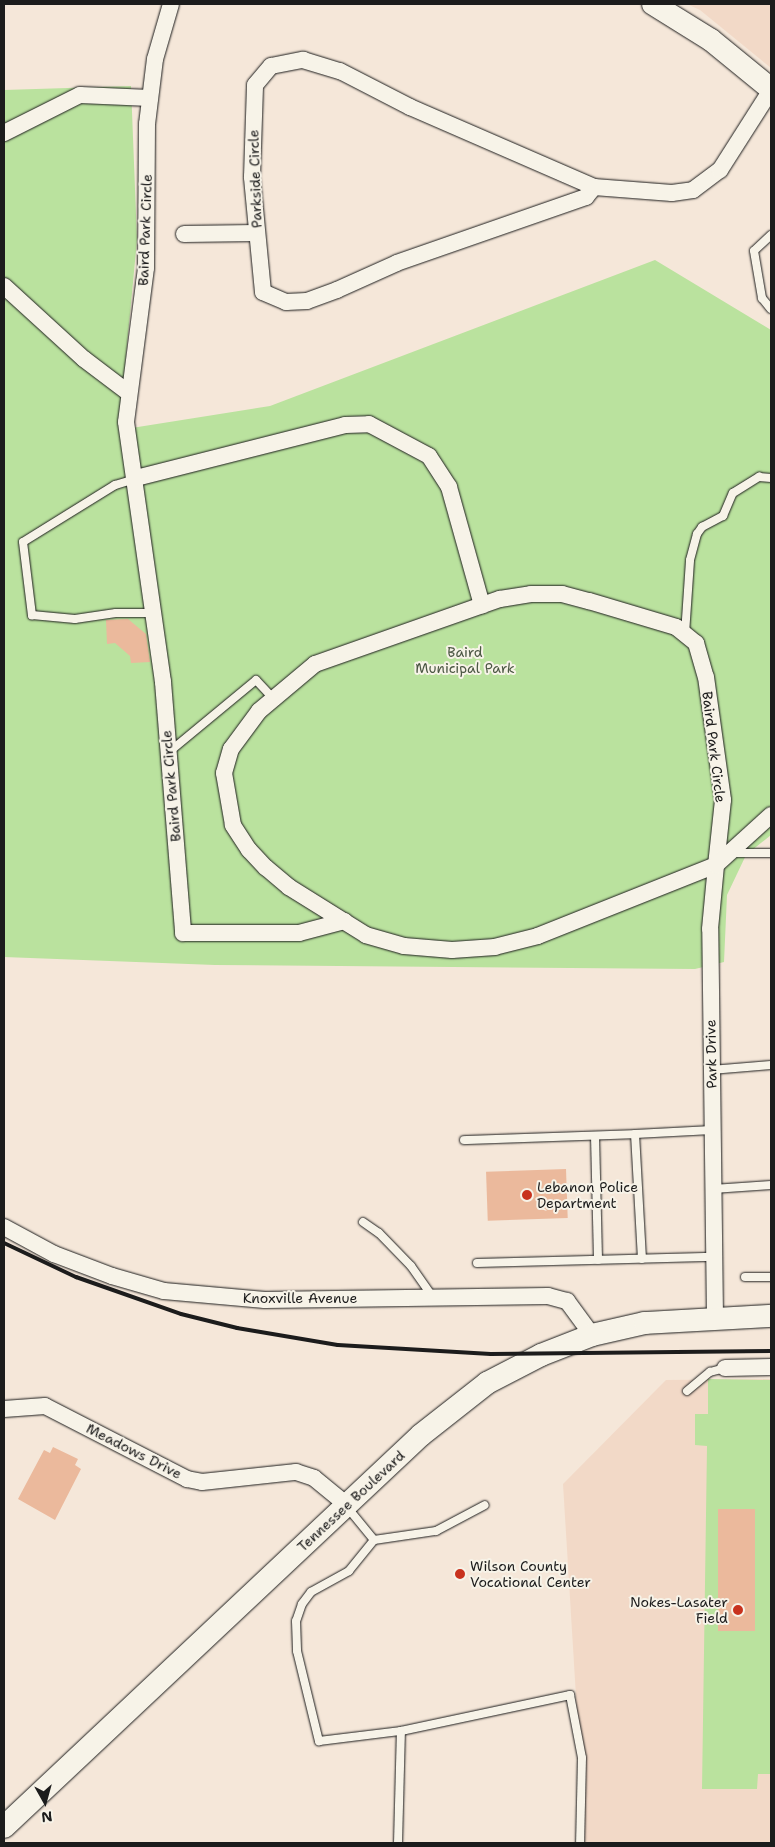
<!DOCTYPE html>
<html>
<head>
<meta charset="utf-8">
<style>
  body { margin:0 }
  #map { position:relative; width:775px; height:1847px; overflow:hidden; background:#f5e7d9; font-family:"Shantell Sans",sans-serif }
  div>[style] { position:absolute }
  .built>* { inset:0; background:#f2d9c7 }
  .green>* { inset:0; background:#bae29e }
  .building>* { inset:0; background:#ebb99c; transform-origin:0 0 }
  .roads { filter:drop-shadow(0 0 1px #1c1c1c) drop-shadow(0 0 1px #1c1c1c) }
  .lane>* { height:8px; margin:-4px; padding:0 4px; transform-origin:4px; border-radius:4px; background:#f7f3e8 }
  .street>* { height:16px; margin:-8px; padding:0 8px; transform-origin:8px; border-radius:8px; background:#f7f3e8 }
  .secondary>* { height:22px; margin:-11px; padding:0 11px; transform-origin:11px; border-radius:11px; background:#f7f3e8 }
  .rail>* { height:4px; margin:-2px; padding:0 2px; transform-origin:2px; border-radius:2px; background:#1c1c1c }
  .dots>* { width:14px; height:14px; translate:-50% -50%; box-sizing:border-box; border:2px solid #f7f3e8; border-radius:50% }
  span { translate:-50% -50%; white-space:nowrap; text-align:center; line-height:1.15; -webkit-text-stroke:4px #f7f3e8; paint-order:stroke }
  .street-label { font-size:14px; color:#1c1c1c }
  .park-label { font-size:14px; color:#4b5743 }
  .poi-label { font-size:14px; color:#1c1c1c }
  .left { translate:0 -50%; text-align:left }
  .right { translate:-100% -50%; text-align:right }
  .frame { position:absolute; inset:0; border:5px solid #1c1c1c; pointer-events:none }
  .north { position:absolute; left:20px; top:1777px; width:50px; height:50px; -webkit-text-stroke:4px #f7f3e8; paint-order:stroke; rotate:173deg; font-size:14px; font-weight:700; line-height:20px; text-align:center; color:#1c1c1c }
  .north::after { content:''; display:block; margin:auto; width:18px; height:22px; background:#1c1c1c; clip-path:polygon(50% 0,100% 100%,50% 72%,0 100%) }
</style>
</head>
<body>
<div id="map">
  <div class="built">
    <div style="clip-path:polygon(687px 4px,771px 4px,771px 68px,700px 10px)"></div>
    <div style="clip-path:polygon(771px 1379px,771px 1843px,585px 1843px,563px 1484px,666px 1380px)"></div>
  </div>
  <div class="green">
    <div style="clip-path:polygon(131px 86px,137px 240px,119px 430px,270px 406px,655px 260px,771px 330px,771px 835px,746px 855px,727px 895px,724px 962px,695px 969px,215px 965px,4px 957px,4px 90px)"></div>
    <div style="clip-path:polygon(708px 1379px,771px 1380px,771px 1774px,758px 1774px,757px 1789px,702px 1789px,707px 1446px,695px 1445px,695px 1414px,708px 1414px)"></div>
  </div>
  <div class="building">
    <div style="clip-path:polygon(128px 619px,146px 634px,150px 662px,131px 663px,130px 656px,115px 643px,107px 644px,106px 620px)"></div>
    <div style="left:566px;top:1169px;width:49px;height:80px;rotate:88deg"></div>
    <div style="clip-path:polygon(53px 1447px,78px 1459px,75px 1465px,81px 1469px,55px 1520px,18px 1499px,44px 1450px,50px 1453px)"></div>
    <div style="left:718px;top:1509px;width:37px;height:122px"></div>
  </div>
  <div class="roads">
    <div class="lane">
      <div style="left:771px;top:235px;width:23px;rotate:137deg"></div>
      <div style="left:754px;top:251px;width:48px;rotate:80.3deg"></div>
      <div style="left:762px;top:298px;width:14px;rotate:51deg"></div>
      <div style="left:135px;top:479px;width:21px;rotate:163deg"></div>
      <div style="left:115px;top:485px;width:108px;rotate:148.2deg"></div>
      <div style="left:23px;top:542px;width:74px;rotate:83deg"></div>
      <div style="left:32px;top:615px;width:43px;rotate:5.3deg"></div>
      <div style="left:75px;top:619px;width:41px;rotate:-8.3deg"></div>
      <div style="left:116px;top:613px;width:38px"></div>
      <div style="left:685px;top:634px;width:74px;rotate:-86.1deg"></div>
      <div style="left:690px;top:560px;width:27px;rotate:-75deg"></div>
      <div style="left:697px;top:534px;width:9px;rotate:-54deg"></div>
      <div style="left:702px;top:527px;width:24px;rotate:-28deg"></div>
      <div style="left:723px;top:516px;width:25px;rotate:-67deg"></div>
      <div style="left:733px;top:493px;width:31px;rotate:-32deg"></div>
      <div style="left:759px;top:477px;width:12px;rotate:5deg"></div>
      <div style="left:169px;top:752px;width:113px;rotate:-39.6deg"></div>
      <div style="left:256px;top:680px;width:25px;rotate:47deg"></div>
      <div style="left:731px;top:853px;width:40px"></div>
      <div style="left:711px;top:1070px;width:60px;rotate:-4.8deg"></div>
      <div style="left:595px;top:1136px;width:124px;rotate:88.6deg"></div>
      <div style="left:464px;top:1140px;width:171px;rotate:-2deg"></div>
      <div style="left:713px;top:1189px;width:58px;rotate:-3.9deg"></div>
      <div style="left:363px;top:1222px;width:19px;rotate:35deg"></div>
      <div style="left:379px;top:1233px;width:46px;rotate:45.9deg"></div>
      <div style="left:411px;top:1266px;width:37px;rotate:55deg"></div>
      <div style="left:642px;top:1259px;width:125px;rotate:-93.2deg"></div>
      <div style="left:635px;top:1134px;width:77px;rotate:-3deg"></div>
      <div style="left:477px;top:1263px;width:237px;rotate:-1.5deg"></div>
      <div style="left:745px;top:1277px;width:26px"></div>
      <div style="left:687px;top:1391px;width:30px;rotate:-40deg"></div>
      <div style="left:710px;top:1372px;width:16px;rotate:-15deg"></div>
      <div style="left:347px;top:1507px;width:43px;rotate:50.7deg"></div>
      <div style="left:374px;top:1540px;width:63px;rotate:-8.3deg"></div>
      <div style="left:436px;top:1531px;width:55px;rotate:-28deg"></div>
      <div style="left:374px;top:1540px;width:40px;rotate:129deg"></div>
      <div style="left:349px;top:1571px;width:43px;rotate:151.1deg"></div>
      <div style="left:311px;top:1592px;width:15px;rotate:127deg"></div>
      <div style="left:302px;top:1604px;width:18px;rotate:109deg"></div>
      <div style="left:296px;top:1621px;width:30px;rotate:88deg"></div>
      <div style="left:297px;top:1651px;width:93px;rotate:76.3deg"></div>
      <div style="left:319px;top:1741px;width:83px;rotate:-7deg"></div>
      <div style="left:398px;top:1843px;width:112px;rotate:-88.5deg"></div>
      <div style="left:401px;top:1731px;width:173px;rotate:-12deg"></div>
      <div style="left:570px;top:1695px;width:64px;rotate:79.2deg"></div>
      <div style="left:582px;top:1758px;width:85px;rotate:91.3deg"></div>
    </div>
    <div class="street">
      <div style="left:171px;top:4px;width:57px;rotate:106.2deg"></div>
      <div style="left:155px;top:59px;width:65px;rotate:97deg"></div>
      <div style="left:147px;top:124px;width:144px;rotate:90.4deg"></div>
      <div style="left:146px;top:268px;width:155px;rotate:97.4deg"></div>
      <div style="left:126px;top:422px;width:263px;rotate:81.9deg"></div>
      <div style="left:163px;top:682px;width:252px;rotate:85.4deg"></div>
      <div style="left:183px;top:933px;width:116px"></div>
      <div style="left:299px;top:933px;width:47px;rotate:-14.9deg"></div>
      <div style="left:4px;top:133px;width:85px;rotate:-26.6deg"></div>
      <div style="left:80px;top:95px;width:70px;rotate:2.5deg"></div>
      <div style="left:594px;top:187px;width:13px;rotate:129deg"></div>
      <div style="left:586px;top:197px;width:200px;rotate:160.8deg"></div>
      <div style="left:397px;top:263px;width:66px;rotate:155.8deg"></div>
      <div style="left:337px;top:290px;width:32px;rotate:160deg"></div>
      <div style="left:307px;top:301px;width:21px;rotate:177deg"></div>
      <div style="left:286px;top:302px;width:25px;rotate:-157deg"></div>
      <div style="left:263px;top:292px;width:116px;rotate:-95.5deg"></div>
      <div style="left:252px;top:177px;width:92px;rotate:-88.1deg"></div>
      <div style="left:255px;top:85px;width:25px;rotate:-50deg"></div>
      <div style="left:271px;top:66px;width:33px;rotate:-11deg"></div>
      <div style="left:303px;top:60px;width:39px;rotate:17deg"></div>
      <div style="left:340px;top:71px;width:79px;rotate:27.2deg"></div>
      <div style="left:410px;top:107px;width:201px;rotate:23.5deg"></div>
      <div style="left:594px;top:187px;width:78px;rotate:4.4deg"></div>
      <div style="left:672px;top:193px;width:21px;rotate:-8deg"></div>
      <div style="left:693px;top:190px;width:34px;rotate:-37deg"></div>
      <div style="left:720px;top:170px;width:95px;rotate:-57.5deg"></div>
      <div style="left:184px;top:234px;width:72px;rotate:-0.8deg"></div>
      <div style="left:4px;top:286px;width:108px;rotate:42.4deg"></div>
      <div style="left:84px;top:359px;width:56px;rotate:37.1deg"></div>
      <div style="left:136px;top:478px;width:216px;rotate:-14.2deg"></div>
      <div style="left:345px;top:425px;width:24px;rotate:-2deg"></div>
      <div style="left:369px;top:424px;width:68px;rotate:28.1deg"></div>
      <div style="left:429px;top:456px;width:37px;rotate:57deg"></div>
      <div style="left:449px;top:487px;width:123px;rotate:74.4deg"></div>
      <div style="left:531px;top:594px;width:31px"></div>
      <div style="left:562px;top:594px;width:28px;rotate:15deg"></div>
      <div style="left:589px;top:601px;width:91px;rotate:16.6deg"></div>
      <div style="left:676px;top:627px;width:26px;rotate:39deg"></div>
      <div style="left:696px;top:643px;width:35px;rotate:74deg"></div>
      <div style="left:706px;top:677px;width:124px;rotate:82.1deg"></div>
      <div style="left:723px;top:800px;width:65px;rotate:96.1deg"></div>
      <div style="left:716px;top:865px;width:192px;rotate:158.3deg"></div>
      <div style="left:538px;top:936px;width:44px;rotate:165.7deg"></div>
      <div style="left:495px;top:947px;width:43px;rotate:176deg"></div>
      <div style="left:452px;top:950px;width:48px;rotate:-175.2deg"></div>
      <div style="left:404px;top:946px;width:40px;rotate:-164deg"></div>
      <div style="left:366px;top:935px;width:91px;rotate:-148.1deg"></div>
      <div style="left:289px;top:887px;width:30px;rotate:-140deg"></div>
      <div style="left:266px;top:868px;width:25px;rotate:-133deg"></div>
      <div style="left:249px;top:850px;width:30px;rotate:-123deg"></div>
      <div style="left:233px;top:825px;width:53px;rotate:-99.8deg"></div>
      <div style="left:224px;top:773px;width:25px;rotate:-74deg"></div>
      <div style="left:231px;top:749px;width:47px;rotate:-53.6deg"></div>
      <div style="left:259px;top:711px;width:73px;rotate:-40deg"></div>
      <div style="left:315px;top:664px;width:196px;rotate:-19.4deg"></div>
      <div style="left:500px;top:599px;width:31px;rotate:-9deg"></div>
      <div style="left:4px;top:1227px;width:57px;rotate:28.4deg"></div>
      <div style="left:54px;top:1254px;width:62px;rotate:20.8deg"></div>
      <div style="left:112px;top:1276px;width:54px;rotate:16.1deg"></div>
      <div style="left:164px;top:1291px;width:101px;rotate:5.1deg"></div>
      <div style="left:265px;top:1300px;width:283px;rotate:-0.8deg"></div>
      <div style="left:548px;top:1296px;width:20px;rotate:15deg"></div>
      <div style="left:567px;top:1301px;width:42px;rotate:53.7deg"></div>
      <div style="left:715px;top:1317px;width:388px;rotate:-90.7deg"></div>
      <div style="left:710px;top:929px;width:64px;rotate:-84.6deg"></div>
      <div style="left:716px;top:865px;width:74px;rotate:-42.3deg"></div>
      <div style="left:725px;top:1368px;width:46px;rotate:-1.2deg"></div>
      <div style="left:4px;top:1409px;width:41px;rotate:-4.2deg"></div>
      <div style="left:45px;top:1406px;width:160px;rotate:27.2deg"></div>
      <div style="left:187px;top:1479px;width:15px;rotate:11deg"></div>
      <div style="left:202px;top:1482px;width:95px;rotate:-6.1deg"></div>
      <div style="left:296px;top:1472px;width:19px;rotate:18deg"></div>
      <div style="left:314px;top:1478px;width:43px;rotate:39.3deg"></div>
    </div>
    <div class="secondary">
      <div style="left:653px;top:4px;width:68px;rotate:31.8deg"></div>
      <div style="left:711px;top:40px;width:77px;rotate:39.2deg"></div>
      <div style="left:4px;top:1827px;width:572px;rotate:-43.23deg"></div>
      <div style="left:421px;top:1435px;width:84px;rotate:-38.2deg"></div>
      <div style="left:487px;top:1383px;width:61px;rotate:-27.4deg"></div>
      <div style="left:541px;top:1355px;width:55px;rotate:-21.4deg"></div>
      <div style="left:592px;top:1335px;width:54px;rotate:-12.8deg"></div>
      <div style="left:645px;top:1323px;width:126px;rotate:-3.2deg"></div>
    </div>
  </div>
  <div class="rail">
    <div style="left:4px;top:1243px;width:80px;rotate:25.3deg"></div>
    <div style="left:76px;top:1277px;width:111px;rotate:19.4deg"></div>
    <div style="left:181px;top:1314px;width:58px;rotate:14deg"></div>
    <div style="left:237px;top:1328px;width:102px;rotate:9.6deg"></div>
    <div style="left:338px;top:1345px;width:153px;rotate:3.4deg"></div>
    <div style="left:491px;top:1354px;width:280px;rotate:-0.6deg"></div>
  </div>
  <div class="dots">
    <div style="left:527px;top:1195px;background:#c8321e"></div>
    <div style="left:460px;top:1574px;background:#c8321e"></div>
    <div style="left:738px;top:1610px;background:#c8321e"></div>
  </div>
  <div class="street-label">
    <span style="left:255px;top:179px;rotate:-92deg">Parkside Circle</span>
    <span style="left:145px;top:230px;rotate:-88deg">Baird Park Circle</span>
    <span style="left:714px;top:747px;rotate:83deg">Baird Park Circle</span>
    <span style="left:171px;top:786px;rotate:-95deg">Baird Park Circle</span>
    <span style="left:711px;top:1054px;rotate:-91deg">Park Drive</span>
    <span style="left:300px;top:1298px">Knoxville Avenue</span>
    <span style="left:134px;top:1451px;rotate:27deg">Meadows Drive</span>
    <span style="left:351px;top:1501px;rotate:-43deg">Tennessee Boulevard</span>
  </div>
  <div class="park-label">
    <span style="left:465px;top:660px">Baird<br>Municipal Park</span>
  </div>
  <div class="poi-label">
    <span class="left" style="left:537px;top:1195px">Lebanon Police<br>Department</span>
    <span class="left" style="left:470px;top:1574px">Wilson County<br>Vocational Center</span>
    <span class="right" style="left:728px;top:1610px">Nokes-Lasater<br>Field</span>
  </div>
  <div class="frame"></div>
  <div class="north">N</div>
</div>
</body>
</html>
